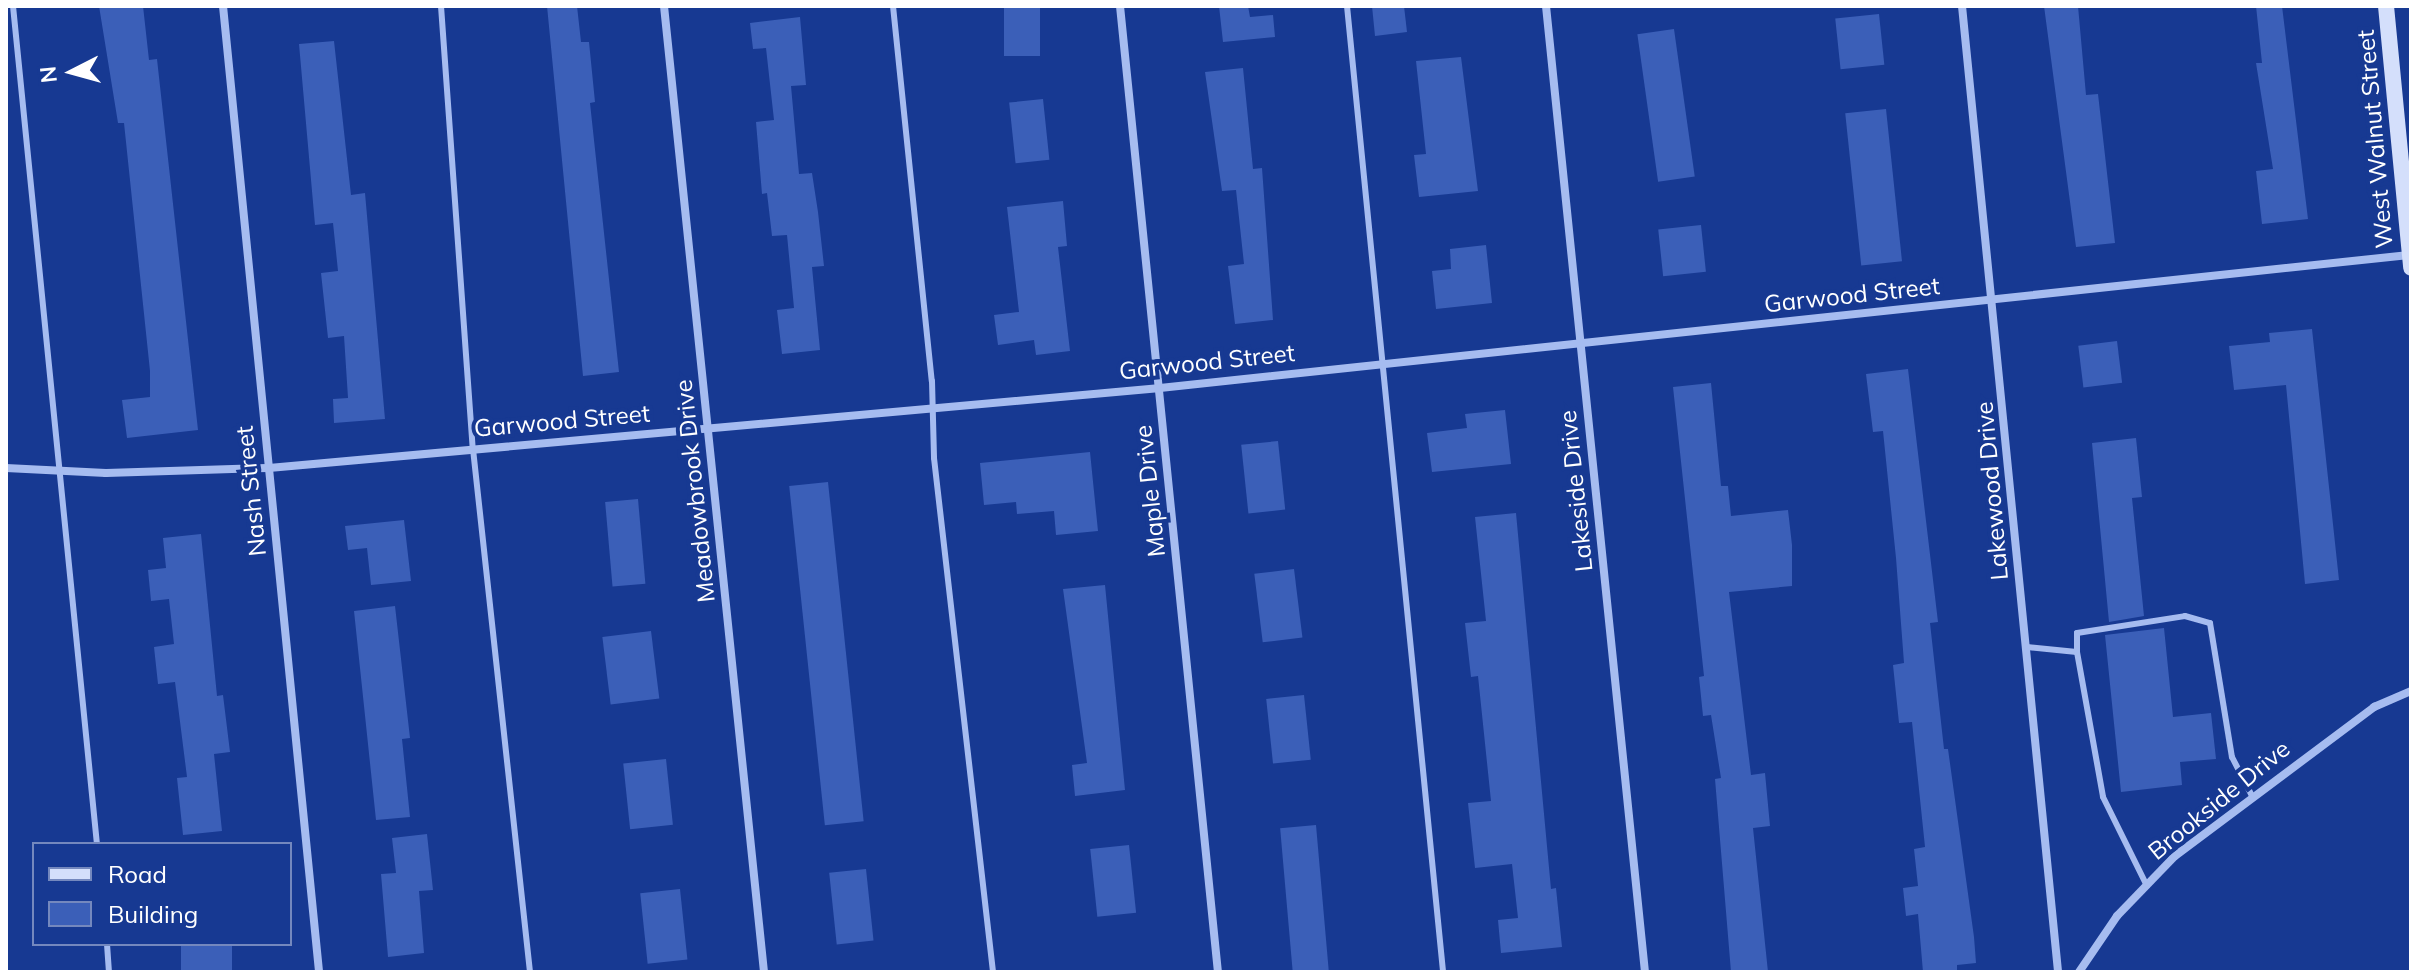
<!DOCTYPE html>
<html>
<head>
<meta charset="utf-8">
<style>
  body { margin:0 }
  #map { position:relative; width:2417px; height:978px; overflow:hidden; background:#173992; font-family:Mulish,sans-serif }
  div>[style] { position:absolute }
  .building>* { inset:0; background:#3b5fb8; transform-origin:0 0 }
  .service>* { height:6px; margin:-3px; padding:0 3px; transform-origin:3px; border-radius:3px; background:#a6bcf0 }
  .minor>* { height:8px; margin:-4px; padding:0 4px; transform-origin:4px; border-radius:4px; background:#a6bcf0 }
  .secondary>* { height:16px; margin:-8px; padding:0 8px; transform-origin:8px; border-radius:8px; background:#d4dffb }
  span { translate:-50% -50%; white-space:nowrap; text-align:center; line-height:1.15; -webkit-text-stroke:8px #173992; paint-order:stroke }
  .street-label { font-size:24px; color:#fff }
  .frame { position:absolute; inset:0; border:8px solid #fff; pointer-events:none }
  .legend { position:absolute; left:32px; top:842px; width:260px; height:104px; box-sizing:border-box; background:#173992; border:2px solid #7488be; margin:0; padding:10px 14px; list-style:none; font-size:24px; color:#fff }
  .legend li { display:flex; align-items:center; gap:16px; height:40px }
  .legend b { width:40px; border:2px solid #7488be }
  .north { position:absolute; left:32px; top:32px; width:80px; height:80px; -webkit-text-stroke:6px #173992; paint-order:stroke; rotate:264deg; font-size:22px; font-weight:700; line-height:32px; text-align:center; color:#fff }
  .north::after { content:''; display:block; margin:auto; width:28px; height:36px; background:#fff; clip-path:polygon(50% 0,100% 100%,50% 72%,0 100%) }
</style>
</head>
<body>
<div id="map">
  <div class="building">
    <div style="clip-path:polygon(99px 6px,143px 6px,149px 60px,157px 59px,198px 430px,127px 438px,122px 400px,150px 397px,150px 371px,124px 123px,118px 123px)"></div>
    <div style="clip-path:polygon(547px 6px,577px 6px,581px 42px,589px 42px,595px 102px,590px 103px,619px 372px,583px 376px)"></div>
    <div style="left:1004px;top:6px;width:36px;height:50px"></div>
    <div style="clip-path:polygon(1219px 6px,1248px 6px,1250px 17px,1273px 15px,1275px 37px,1223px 42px)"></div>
    <div style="clip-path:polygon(1372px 6px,1404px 6px,1407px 32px,1375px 36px)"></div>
    <div style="clip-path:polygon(2044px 6px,2078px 6px,2086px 95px,2098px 94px,2115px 243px,2076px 247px)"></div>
    <div style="clip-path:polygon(2256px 6px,2282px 6px,2308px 219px,2262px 224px,2256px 171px,2273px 169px,2256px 63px,2262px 63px)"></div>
    <div style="left:1879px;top:14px;width:51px;height:44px;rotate:84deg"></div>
    <div style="clip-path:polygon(800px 17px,806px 85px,791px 86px,799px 174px,812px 173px,818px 212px,824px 266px,812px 267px,820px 350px,782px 354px,777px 310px,794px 308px,787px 235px,772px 236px,767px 193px,762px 194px,756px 122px,774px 120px,766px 48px,753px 49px,750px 23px)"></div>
    <div style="left:1674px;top:29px;width:149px;height:37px;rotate:82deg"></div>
    <div style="clip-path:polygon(334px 41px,351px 195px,365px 193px,385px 419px,334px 423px,333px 399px,348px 398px,344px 336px,328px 338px,321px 273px,338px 271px,333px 223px,315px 225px,299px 44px)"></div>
    <div style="clip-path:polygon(1461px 57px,1478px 191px,1419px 197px,1414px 155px,1426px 154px,1416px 61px)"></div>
    <div style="clip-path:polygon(1243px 68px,1253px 169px,1262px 168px,1273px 320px,1235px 324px,1228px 266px,1244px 264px,1236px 190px,1222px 191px,1205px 72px)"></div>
    <div style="left:1043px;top:99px;width:61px;height:34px;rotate:84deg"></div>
    <div style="left:1886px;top:109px;width:153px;height:41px;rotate:84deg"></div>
    <div style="clip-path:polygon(1063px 201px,1067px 246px,1058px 247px,1070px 351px,1036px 355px,1034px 340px,998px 345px,994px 315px,1019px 312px,1007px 207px)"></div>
    <div style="left:1701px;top:225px;width:47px;height:43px;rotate:84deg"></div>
    <div style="clip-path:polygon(1486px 245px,1492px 303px,1436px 309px,1432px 271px,1451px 269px,1450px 249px)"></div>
    <div style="clip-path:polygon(2312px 329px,2339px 580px,2305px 584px,2286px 385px,2234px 390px,2229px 346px,2270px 342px,2269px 333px)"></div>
    <div style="left:2117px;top:341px;width:42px;height:39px;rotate:83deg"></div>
    <div style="clip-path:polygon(1908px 369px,1938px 622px,1930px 623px,1944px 749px,1948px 749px,1974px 937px,1976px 963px,1957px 965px,1957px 972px,1923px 972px,1918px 914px,1906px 916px,1903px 888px,1918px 886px,1914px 849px,1925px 847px,1912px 722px,1899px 723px,1893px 665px,1904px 663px,1896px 558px,1883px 431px,1873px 432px,1866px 374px)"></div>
    <div style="clip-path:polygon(1711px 383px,1721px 486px,1728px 486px,1731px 516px,1788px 510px,1792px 545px,1792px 586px,1729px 592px,1751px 775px,1765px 773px,1770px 826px,1753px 828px,1768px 972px,1731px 972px,1715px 779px,1721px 778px,1711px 715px,1703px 716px,1699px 677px,1704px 676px,1673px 387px)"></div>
    <div style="clip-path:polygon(1505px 410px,1511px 464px,1432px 472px,1427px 433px,1467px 428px,1465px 414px)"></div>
    <div style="clip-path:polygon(2136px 438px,2142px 497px,2132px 498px,2144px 616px,2109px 622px,2092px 443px)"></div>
    <div style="left:1278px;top:441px;width:69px;height:37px;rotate:84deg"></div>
    <div style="clip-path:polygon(1090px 452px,1098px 531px,1056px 535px,1054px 511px,1017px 514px,1016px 502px,984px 505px,980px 463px)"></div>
    <div style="left:828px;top:482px;width:341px;height:39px;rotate:84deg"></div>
    <div style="left:638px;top:499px;width:85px;height:33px;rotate:85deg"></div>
    <div style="clip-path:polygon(1516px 513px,1551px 889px,1556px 888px,1562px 947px,1501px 953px,1498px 920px,1518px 918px,1512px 864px,1475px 868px,1468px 803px,1491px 801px,1478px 676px,1471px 677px,1465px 623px,1486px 621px,1475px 517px)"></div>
    <div style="clip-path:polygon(404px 520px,411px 581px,371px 585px,367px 548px,348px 550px,345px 526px)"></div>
    <div style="clip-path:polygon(201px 534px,217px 696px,223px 695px,230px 752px,214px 754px,222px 831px,183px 835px,177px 778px,187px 777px,175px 682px,158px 684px,154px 647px,174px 644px,169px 599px,151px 601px,148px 570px,166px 568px,163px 538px)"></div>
    <div style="left:1294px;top:569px;width:69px;height:40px;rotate:83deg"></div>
    <div style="clip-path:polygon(1105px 585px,1125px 790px,1075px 796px,1072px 765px,1087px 763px,1063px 589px)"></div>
    <div style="clip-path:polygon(395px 606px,410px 738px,402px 739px,410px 817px,376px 820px,354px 611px)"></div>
    <div style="clip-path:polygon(2164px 628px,2173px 717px,2211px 713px,2216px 759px,2180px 762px,2182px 785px,2121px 792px,2105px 635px)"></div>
    <div style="left:651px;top:631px;width:68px;height:49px;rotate:83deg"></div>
    <div style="left:1304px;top:695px;width:65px;height:38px;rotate:84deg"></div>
    <div style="left:666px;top:759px;width:66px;height:43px;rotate:84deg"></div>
    <div style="left:1316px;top:825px;width:148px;height:36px;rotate:85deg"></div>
    <div style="clip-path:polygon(427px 834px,433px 890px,419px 891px,424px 953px,388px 957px,381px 874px,396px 873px,392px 838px)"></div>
    <div style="left:1129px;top:845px;width:68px;height:39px;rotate:84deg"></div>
    <div style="left:866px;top:869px;width:72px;height:37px;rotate:84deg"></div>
    <div style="left:680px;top:889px;width:71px;height:40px;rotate:84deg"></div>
    <div style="left:181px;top:944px;width:51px;height:28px"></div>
  </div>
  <div class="service">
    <div style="left:13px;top:6px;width:842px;rotate:84.28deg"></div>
    <div style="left:441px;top:6px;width:444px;rotate:85.9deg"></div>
    <div style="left:473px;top:449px;width:526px;rotate:83.78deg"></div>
    <div style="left:893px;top:6px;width:377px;rotate:84.1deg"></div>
    <div style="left:932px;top:381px;width:77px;rotate:88.5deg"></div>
    <div style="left:934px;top:458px;width:517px;rotate:83.45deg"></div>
    <div style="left:1347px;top:6px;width:971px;rotate:84.32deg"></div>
    <div style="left:2027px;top:647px;width:50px;rotate:5.7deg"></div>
    <div style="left:2077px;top:652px;width:147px;rotate:79.8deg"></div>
    <div style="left:2103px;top:797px;width:99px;rotate:63.7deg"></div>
    <div style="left:2077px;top:652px;width:19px;rotate:-90deg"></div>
    <div style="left:2077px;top:633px;width:109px;rotate:-8.9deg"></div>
    <div style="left:2185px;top:616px;width:26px;rotate:16deg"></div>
    <div style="left:2210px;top:623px;width:136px;rotate:80.7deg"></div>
    <div style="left:2232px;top:757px;width:42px;rotate:62.8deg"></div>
    <div style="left:107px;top:944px;width:28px;rotate:86deg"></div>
  </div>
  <div class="minor">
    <div style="left:223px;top:6px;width:971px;rotate:84.32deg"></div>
    <div style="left:664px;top:6px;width:971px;rotate:84.09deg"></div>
    <div style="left:1120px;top:6px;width:971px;rotate:84.21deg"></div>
    <div style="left:1546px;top:6px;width:971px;rotate:84.15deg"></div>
    <div style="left:1962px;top:6px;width:971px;rotate:84.32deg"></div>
    <div style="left:6px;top:468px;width:100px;rotate:2.9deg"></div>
    <div style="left:106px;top:473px;width:163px;rotate:-1.8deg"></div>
    <div style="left:269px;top:468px;width:895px;rotate:-5.13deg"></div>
    <div style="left:1160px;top:388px;width:1256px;rotate:-6.08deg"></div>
    <div style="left:2079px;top:972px;width:68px;rotate:-55.8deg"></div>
    <div style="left:2117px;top:916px;width:83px;rotate:-46deg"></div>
    <div style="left:2175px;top:856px;width:249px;rotate:-36.8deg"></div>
    <div style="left:2374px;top:707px;width:40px;rotate:-23.4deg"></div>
  </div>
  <div class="secondary">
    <div style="left:2386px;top:6px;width:263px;rotate:84.5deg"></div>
  </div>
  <div class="street-label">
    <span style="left:2375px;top:139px;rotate:-95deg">West Walnut Street</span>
    <span style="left:1852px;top:295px;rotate:-6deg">Garwood Street</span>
    <span style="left:1207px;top:362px;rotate:-6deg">Garwood Street</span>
    <span style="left:562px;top:421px;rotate:-5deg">Garwood Street</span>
    <span style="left:251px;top:491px;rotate:-96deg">Nash Street</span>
    <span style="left:695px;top:491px;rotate:-96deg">Meadowbrook Drive</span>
    <span style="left:1150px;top:491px;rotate:-96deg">Maple Drive</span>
    <span style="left:1576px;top:491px;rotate:-96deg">Lakeside Drive</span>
    <span style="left:1992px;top:491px;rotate:-95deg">Lakewood Drive</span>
    <span style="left:2219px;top:800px;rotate:-39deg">Brookside Drive</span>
  </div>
  <div class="frame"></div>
  <ul class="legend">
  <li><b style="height:10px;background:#d4dffb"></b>Road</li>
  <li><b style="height:22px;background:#3b5fb8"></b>Building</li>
  </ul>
  <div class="north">N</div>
</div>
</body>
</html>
